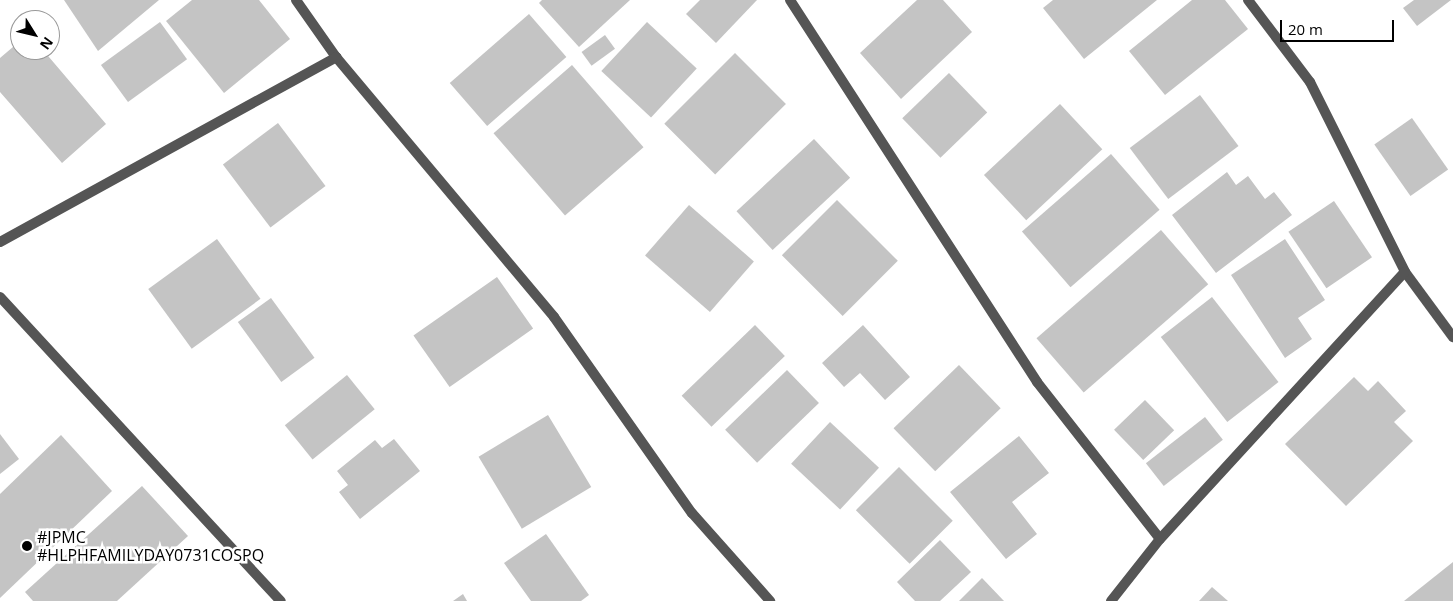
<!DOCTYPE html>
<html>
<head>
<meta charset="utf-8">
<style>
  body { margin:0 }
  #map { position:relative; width:1453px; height:601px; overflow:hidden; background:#fff; font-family:"Open Sans",sans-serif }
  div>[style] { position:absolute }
  .building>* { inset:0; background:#c4c4c4; transform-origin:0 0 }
  .street>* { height:10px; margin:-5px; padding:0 5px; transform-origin:5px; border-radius:5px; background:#555 }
  .dots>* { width:14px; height:14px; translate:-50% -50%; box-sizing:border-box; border:2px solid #fff; border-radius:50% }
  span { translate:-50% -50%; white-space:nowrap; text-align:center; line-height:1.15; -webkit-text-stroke:5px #fff; paint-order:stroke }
  .poi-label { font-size:16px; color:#000 }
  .left { translate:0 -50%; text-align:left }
  .north { position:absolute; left:10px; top:10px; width:50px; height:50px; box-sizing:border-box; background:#fff; border:1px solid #999; border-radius:50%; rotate:126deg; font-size:14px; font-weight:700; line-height:20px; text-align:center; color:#000 }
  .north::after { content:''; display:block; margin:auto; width:18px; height:22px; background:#000; clip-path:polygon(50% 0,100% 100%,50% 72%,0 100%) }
  .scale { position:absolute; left:1280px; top:20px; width:114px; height:22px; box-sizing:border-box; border:2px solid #000; border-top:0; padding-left:6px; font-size:15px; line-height:18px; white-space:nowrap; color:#000; -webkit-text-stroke:4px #fff; paint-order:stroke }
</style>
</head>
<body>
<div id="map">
  <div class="building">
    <div style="clip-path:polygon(64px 0,159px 0,98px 51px)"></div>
    <div style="clip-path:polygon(192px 0,259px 0,290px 39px,224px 93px,166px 21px)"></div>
    <div style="clip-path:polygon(542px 0,630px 0,579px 47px,539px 3px)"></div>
    <div style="clip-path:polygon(700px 0,757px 0,716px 43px,686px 14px)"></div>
    <div style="clip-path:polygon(917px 0,943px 0,972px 32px,901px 99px,860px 53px)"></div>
    <div style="clip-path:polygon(1053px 0,1157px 0,1084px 59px,1043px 8px)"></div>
    <div style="clip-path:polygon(1192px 0,1225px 0,1248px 29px,1165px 95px,1129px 51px)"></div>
    <div style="clip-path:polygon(1414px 0,1451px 0,1417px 26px,1403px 8px)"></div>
    <div style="left:529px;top:14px;width:57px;height:105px;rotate:49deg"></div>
    <div style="left:160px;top:22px;width:46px;height:73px;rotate:54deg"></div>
    <div style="left:647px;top:22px;width:68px;height:67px;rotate:43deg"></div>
    <div style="left:605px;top:35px;width:17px;height:29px;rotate:54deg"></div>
    <div style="clip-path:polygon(20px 41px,20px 50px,43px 50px,106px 124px,62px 163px,0 92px,0 58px)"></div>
    <div style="left:735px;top:53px;width:72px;height:100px;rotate:45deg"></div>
    <div style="left:572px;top:65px;width:109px;height:104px;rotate:49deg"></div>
    <div style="left:949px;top:73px;width:55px;height:65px;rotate:46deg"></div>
    <div style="left:1200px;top:95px;width:64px;height:88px;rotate:53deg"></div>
    <div style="left:1060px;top:104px;width:62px;height:104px;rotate:47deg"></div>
    <div style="left:1412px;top:118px;width:63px;height:46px;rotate:55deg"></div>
    <div style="left:278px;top:123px;width:79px;height:69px;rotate:53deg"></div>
    <div style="left:814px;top:139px;width:53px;height:106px;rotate:47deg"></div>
    <div style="left:1111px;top:154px;width:74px;height:118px;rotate:49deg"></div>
    <div style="clip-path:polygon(1227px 172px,1236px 185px,1248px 176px,1265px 199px,1274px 192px,1292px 215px,1216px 273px,1172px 215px)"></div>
    <div style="left:837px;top:200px;width:86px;height:78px;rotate:45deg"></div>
    <div style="left:1334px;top:201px;width:68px;height:55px;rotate:56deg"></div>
    <div style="left:689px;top:205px;width:86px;height:67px;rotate:41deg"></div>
    <div style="left:1161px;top:230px;width:72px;height:165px;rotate:49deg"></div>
    <div style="left:217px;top:239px;width:74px;height:85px;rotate:54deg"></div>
    <div style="clip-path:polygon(1285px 239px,1325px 300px,1298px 318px,1312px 339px,1285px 358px,1231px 275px)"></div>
    <div style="left:497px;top:277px;width:63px;height:102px;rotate:55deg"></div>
    <div style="left:1212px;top:297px;width:108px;height:65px;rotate:52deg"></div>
    <div style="left:271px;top:298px;width:74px;height:41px;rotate:54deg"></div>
    <div style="left:755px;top:325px;width:43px;height:102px;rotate:46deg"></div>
    <div style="clip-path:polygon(863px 325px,910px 377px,885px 400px,860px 373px,844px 387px,822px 363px)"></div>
    <div style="left:959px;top:365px;width:60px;height:91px;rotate:46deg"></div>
    <div style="left:787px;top:370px;width:46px;height:86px;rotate:46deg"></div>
    <div style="left:347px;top:375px;width:44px;height:80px;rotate:51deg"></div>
    <div style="clip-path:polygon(1354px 377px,1368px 391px,1378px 381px,1406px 411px,1394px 422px,1413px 441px,1346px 506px,1285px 444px)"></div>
    <div style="left:1145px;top:400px;width:42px;height:43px;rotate:46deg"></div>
    <div style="left:548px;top:415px;width:84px;height:81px;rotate:59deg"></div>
    <div style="left:1205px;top:417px;width:29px;height:75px;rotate:52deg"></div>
    <div style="left:830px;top:422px;width:67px;height:57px;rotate:43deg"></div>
    <div style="clip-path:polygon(0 434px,19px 459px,0 474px)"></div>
    <div style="clip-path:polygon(61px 435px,112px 491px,0 598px,0 494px)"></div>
    <div style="clip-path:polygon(1019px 436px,1049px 473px,1012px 502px,1037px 534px,1006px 559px,950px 492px)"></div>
    <div style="clip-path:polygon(394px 439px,420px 471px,360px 519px,339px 492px,348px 485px,337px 471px,375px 440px,382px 448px)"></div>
    <div style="left:899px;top:467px;width:76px;height:61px;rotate:45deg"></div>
    <div style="clip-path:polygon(142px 486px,188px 536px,117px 601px,33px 601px,25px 592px)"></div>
    <div style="clip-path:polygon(546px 534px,589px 595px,581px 601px,531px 601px,504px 563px)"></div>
    <div style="clip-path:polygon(940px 540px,971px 572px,940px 601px,915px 601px,897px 582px)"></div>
    <div style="clip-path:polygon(1453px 562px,1453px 601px,1404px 601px)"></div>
    <div style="clip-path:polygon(982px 578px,1004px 601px,959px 601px)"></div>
    <div style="clip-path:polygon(1212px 587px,1228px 601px,1199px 601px)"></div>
    <div style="clip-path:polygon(463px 594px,467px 601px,453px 601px)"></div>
  </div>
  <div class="street">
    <div style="left:296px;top:0;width:70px;rotate:54.9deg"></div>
    <div style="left:336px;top:57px;width:339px;rotate:50deg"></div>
    <div style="left:554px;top:317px;width:240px;rotate:54.9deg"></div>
    <div style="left:692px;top:513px;width:118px;rotate:48.4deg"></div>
    <div style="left:790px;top:0;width:455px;rotate:57.1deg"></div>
    <div style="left:1037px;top:382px;width:199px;rotate:51.9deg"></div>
    <div style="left:1248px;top:0;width:103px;rotate:52.9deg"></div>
    <div style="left:1310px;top:82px;width:212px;rotate:63.4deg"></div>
    <div style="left:1405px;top:272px;width:81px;rotate:53.6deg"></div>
    <div style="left:0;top:242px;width:384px;rotate:-28.8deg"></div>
    <div style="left:0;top:297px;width:414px;rotate:47.3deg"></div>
    <div style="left:1111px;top:601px;width:79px;rotate:-51.7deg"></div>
    <div style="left:1160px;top:539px;width:362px;rotate:-47.5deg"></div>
  </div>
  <div class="dots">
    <div style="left:27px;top:546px;background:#000"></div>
  </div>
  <div class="poi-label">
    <span class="left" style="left:37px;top:546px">#JPMC<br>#HLPHFAMILYDAY0731COSPQ</span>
  </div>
  <div class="north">N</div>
  <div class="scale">20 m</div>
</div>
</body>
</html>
